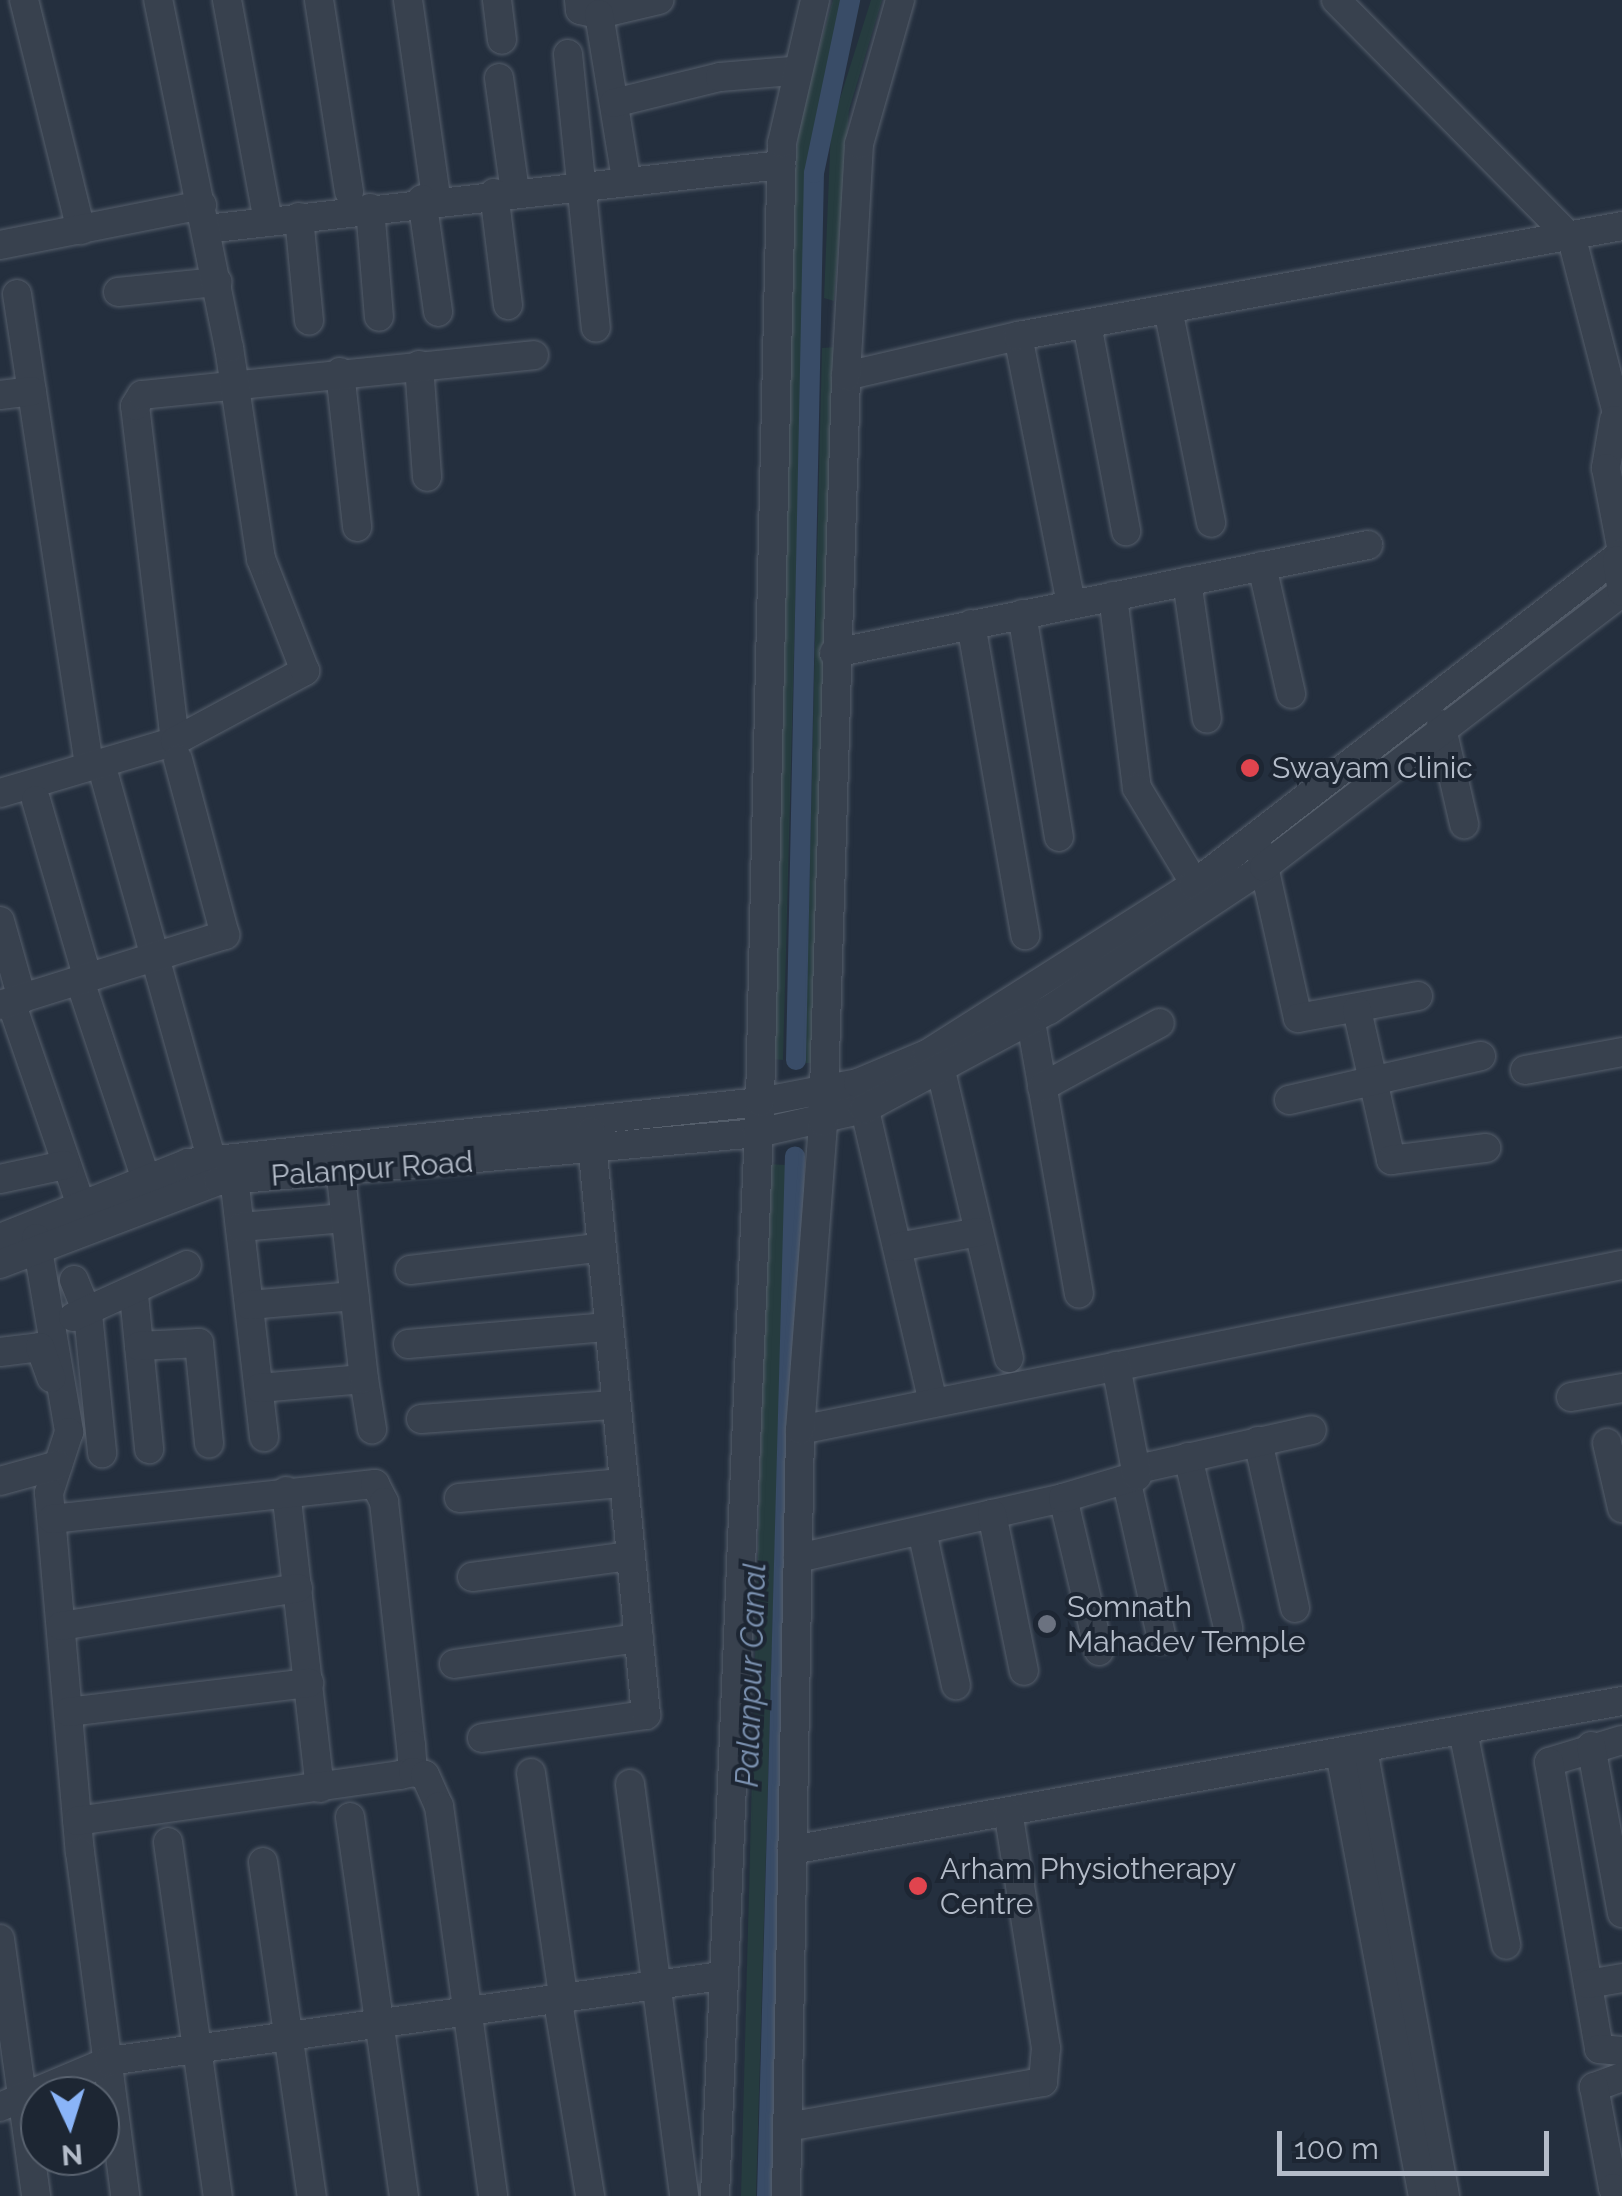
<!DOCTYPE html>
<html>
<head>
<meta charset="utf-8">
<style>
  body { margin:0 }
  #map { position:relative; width:1622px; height:2196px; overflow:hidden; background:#242f3e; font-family:Raleway,sans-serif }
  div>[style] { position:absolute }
  .green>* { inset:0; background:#263c3f }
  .canal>* { height:20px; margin:-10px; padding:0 10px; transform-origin:10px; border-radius:10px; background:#394c67 }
  .roads { filter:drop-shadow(0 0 2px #565f6c) drop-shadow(0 0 2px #565f6c) }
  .minor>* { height:28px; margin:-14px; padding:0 14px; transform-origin:14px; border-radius:14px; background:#38414e }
  .dots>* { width:28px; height:28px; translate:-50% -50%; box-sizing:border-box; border:5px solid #1d2633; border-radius:50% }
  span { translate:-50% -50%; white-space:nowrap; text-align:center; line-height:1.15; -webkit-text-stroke:8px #1d2633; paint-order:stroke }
  .poi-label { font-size:30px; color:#b4bcc9 }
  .left { translate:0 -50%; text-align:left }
  .street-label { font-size:30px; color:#b4bcc9 }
  .water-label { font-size:32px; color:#7c92b1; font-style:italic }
  .north { position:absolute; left:20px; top:2076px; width:100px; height:100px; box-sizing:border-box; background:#1d2633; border:2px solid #59626f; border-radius:50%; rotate:176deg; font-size:28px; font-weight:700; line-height:40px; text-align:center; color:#b4bcc9 }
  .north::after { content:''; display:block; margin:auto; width:35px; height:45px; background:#8ab4f8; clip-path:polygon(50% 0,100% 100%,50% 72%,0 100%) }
  .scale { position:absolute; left:1277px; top:2131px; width:272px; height:45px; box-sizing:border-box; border:5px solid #b4bcc9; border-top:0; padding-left:12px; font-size:30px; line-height:35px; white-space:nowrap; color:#b4bcc9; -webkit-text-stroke:8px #1d2633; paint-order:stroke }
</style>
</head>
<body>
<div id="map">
  <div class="green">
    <div style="clip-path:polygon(833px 0,845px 0,807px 173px,783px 1060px,771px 1059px,792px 203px,800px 115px)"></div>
    <div style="clip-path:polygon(871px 0,882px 0,849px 110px,834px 301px,824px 298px,831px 127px)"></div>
    <div style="clip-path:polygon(837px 347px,816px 1063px,805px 1063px,822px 348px)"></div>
    <div style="clip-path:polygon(768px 1164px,786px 1165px,756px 2196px,741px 2196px)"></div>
  </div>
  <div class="canal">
    <div style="left:796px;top:1060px;width:887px;rotate:-88.84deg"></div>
    <div style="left:814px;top:173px;width:177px;rotate:-78.2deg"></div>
    <div style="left:767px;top:2196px;width:1040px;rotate:-88.46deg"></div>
  </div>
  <div class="roads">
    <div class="minor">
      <div style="left:24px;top:0;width:237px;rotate:76.1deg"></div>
      <div style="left:227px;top:0;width:225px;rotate:79.5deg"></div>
      <div style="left:319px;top:0;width:194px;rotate:81.1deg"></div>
      <div style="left:408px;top:0;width:192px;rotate:81.9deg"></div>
      <div style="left:497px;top:0;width:40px;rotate:82.9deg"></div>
      <div style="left:579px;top:0;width:10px;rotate:84deg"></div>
      <div style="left:580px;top:10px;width:19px;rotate:12deg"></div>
      <div style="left:599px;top:14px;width:62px;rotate:-13.1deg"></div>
      <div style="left:1336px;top:0;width:336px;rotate:45.4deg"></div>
      <div style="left:1572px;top:239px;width:200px;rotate:75.5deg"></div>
      <div style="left:599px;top:14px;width:166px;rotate:80.7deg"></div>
      <div style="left:568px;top:54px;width:275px;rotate:84.2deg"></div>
      <div style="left:499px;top:78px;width:115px;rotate:82deg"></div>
      <div style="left:614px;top:103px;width:109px;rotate:-13.8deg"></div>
      <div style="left:720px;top:77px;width:72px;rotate:-4.8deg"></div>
      <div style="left:494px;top:193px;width:113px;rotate:82.9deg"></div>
      <div style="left:422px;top:199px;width:114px;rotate:81.9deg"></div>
      <div style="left:370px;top:208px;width:109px;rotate:85.3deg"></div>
      <div style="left:299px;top:217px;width:104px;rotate:84.5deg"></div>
      <div style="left:206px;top:229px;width:579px;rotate:-6.35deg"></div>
      <div style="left:0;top:245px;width:206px;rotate:-11.2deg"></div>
      <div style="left:118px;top:292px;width:100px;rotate:-5.8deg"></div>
      <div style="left:17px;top:294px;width:477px;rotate:81.3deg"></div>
      <div style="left:1168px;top:309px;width:218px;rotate:78.6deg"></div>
      <div style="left:1087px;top:324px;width:211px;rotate:79.3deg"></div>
      <div style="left:1018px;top:336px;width:273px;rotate:78.8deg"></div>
      <div style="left:419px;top:365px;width:112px;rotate:85.9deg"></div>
      <div style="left:340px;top:372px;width:156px;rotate:83.7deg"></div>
      <div style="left:846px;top:376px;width:177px;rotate:-13.1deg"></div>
      <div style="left:1018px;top:336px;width:614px;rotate:-10.32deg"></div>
      <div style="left:0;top:395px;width:32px;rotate:-7deg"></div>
      <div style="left:1614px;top:420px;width:49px;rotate:99.5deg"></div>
      <div style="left:1606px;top:468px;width:86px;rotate:79.2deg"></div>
      <div style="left:1262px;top:566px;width:131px;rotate:77.2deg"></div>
      <div style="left:1187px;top:581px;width:139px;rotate:81.8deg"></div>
      <div style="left:1113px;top:596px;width:193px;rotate:82.9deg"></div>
      <div style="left:1137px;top:788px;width:130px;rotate:58.9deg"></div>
      <div style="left:1022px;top:614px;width:226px;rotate:80.6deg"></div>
      <div style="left:971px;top:624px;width:316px;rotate:80.1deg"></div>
      <div style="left:834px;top:653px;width:545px;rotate:-11.43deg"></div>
      <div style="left:1441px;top:724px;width:103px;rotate:77deg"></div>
      <div style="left:175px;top:741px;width:337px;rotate:-96.8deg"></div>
      <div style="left:135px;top:406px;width:13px;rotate:-58deg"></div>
      <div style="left:142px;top:395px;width:394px;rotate:-5.8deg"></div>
      <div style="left:105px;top:778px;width:412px;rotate:74.4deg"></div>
      <div style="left:0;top:793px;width:183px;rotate:-16.5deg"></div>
      <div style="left:175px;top:741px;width:148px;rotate:-28.3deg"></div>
      <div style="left:305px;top:671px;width:120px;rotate:-111.4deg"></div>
      <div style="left:261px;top:559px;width:213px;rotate:-98.6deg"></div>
      <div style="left:229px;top:348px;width:355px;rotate:-101.5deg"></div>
      <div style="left:36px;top:800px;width:186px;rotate:73.8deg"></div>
      <div style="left:1261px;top:853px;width:169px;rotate:77.4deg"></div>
      <div style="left:1298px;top:1018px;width:122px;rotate:-10.4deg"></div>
      <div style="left:0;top:921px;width:81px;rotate:74.2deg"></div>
      <div style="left:80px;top:981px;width:206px;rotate:71.6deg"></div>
      <div style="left:11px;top:1002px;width:237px;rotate:71deg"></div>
      <div style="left:0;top:1005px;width:236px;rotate:-17.3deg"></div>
      <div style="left:225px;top:935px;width:182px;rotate:-105deg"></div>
      <div style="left:1028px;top:1005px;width:293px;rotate:80deg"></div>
      <div style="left:1357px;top:1010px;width:154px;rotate:77.2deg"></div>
      <div style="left:1391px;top:1160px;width:96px;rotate:-7.2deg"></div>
      <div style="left:1525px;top:1070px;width:99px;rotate:-10.5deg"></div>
      <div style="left:941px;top:1071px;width:295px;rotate:76.7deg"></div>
      <div style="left:1042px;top:1087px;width:134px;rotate:-28.5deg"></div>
      <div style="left:861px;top:1093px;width:318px;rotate:76.9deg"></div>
      <div style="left:1289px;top:1100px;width:197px;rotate:-12.9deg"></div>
      <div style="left:232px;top:1160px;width:279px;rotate:83.4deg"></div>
      <div style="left:0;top:1179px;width:66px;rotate:-12.2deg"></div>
      <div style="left:240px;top:1227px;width:106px;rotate:-4.9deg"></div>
      <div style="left:0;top:1238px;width:202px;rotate:-21.7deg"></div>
      <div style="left:188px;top:1163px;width:575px;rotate:-6.09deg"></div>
      <div style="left:760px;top:1102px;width:100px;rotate:-11deg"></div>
      <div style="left:858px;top:1083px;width:75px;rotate:-22.8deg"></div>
      <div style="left:927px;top:1054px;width:315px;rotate:-32.4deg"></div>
      <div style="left:1193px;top:885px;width:542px;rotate:-37.74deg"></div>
      <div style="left:36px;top:1238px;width:197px;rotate:80.3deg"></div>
      <div style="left:69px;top:1432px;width:64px;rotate:108.2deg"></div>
      <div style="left:49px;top:1493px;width:360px;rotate:85.1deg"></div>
      <div style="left:80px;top:1852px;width:347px;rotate:82.5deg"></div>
      <div style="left:898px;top:1247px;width:82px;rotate:-10.5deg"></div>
      <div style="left:0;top:1264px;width:233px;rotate:-20.8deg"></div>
      <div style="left:218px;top:1181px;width:542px;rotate:-5.08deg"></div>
      <div style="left:758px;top:1133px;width:109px;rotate:-12.8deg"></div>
      <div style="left:864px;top:1109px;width:210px;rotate:-28.2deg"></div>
      <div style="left:1049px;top:1010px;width:258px;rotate:-33.6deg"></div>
      <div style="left:1264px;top:867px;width:451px;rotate:-37.5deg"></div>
      <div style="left:1622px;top:592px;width:32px;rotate:-99deg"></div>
      <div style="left:410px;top:1270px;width:187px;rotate:-6.7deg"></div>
      <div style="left:74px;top:1280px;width:37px;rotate:68deg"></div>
      <div style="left:88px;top:1314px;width:140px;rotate:84.2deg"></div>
      <div style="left:134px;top:1295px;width:155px;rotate:84.4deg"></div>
      <div style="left:249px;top:1305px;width:106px;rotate:-4.9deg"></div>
      <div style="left:73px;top:1317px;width:125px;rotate:-24.5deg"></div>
      <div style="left:408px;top:1344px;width:198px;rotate:-4.9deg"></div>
      <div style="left:139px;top:1346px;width:60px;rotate:-2.9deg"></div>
      <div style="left:199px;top:1343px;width:101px;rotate:84.3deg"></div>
      <div style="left:0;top:1352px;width:40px;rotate:-7.1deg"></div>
      <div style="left:40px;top:1347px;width:33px;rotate:70deg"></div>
      <div style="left:364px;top:1379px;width:51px;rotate:80.9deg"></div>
      <div style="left:259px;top:1388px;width:105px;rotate:-4.9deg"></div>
      <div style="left:364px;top:1379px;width:222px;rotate:-96.5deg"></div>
      <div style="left:1571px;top:1397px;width:52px;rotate:-10deg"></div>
      <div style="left:421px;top:1419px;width:193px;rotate:-4.2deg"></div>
      <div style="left:800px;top:1430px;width:838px;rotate:-11.35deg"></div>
      <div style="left:1258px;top:1441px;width:171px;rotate:77.5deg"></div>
      <div style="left:1607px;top:1443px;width:67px;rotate:77deg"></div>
      <div style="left:1188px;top:1457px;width:176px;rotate:76.8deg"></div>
      <div style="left:1138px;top:1469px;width:178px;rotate:-12.6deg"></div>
      <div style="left:0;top:1481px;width:60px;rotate:-15.4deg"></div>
      <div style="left:1127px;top:1483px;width:160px;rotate:77.4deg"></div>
      <div style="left:286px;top:1491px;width:299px;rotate:83.5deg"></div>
      <div style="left:459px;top:1498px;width:164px;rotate:-5.3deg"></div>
      <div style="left:992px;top:1514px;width:73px;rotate:-12.7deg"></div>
      <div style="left:52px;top:1519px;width:325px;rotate:-6.2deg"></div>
      <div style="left:375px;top:1484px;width:20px;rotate:63deg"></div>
      <div style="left:384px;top:1502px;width:244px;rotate:83.7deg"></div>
      <div style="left:411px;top:1745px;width:27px;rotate:86deg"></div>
      <div style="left:413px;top:1772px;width:13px;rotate:167deg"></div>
      <div style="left:400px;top:1775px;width:326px;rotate:171.9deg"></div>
      <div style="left:922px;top:1531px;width:158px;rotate:77.6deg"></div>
      <div style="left:798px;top:1558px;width:199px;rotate:-12.8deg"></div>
      <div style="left:992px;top:1514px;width:160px;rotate:78.5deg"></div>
      <div style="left:472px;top:1577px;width:158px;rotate:-7.6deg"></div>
      <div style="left:61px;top:1626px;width:240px;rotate:-9.1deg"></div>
      <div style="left:1099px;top:1651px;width:157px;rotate:-103.2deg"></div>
      <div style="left:1063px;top:1498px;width:77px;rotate:-16.6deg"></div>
      <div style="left:1137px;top:1476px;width:112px;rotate:-100.8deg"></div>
      <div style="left:454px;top:1664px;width:187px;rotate:-8deg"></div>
      <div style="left:68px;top:1712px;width:243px;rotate:-6.9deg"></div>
      <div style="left:1463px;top:1731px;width:218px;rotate:78.6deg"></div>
      <div style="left:482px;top:1738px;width:166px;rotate:-8deg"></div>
      <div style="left:646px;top:1715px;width:586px;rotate:-95.39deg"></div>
      <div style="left:1622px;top:1740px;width:76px;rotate:163.2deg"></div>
      <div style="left:1549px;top:1762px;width:291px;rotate:80.1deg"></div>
      <div style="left:1599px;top:2049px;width:23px;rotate:5deg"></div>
      <div style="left:1591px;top:1746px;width:170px;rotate:79.5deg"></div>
      <div style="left:1363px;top:1749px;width:454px;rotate:79.6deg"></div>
      <div style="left:1340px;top:1753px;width:451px;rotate:79.4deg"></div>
      <div style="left:413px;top:1772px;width:12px;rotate:14deg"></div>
      <div style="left:425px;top:1775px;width:34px;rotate:66deg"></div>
      <div style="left:439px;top:1806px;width:394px;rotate:82.1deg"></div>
      <div style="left:531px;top:1773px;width:230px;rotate:81.8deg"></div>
      <div style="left:630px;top:1784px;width:416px;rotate:82.5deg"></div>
      <div style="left:350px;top:1817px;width:383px;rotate:81.9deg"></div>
      <div style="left:168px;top:1842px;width:358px;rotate:82deg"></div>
      <div style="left:792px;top:1850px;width:843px;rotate:-10.18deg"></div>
      <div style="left:263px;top:1862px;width:338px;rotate:81.7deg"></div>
      <div style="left:0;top:1939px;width:260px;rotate:82deg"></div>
      <div style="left:1588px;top:1984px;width:35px;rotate:-10deg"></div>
      <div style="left:558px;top:2002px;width:197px;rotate:80.6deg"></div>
      <div style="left:1622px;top:2077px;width:30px;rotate:160deg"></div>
      <div style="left:1594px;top:2087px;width:103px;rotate:79.3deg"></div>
      <div style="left:1613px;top:2188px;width:10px;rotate:24deg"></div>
      <div style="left:0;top:2107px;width:118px;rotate:-22.9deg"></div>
      <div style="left:109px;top:2061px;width:618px;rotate:-7.91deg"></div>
      <div style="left:787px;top:2127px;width:260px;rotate:-10deg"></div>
      <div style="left:1043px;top:2082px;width:34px;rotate:-85deg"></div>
      <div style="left:1046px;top:2048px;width:239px;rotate:-99.1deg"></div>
      <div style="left:715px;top:2196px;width:1095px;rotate:-87.64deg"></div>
      <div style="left:760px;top:1102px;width:959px;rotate:-88.69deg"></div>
      <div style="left:782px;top:143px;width:147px;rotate:-77deg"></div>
      <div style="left:786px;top:2196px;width:766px;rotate:-88.95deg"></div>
      <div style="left:800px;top:1430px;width:309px;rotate:-85.7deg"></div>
      <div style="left:823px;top:1122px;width:746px;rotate:-88.23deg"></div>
      <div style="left:846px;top:376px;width:232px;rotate:-86.8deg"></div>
      <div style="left:859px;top:144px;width:150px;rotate:-74.1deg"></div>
    </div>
  </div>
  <div class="dots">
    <div style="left:1250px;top:768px;background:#e0444e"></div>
    <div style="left:1047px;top:1624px;background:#6b7280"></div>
    <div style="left:918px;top:1886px;background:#e0444e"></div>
  </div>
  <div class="poi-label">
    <span class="left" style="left:1272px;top:768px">Swayam Clinic</span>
    <span class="left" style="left:1067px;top:1624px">Somnath<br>Mahadev Temple</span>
    <span class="left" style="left:940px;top:1886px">Arham Physiotherapy<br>Centre</span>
  </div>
  <div class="street-label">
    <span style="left:372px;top:1169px;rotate:-4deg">Palanpur Road</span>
  </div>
  <div class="water-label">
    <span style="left:751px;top:1675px;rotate:-88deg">Palanpur Canal</span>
  </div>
  <div class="north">N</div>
  <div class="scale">100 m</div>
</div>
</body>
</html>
